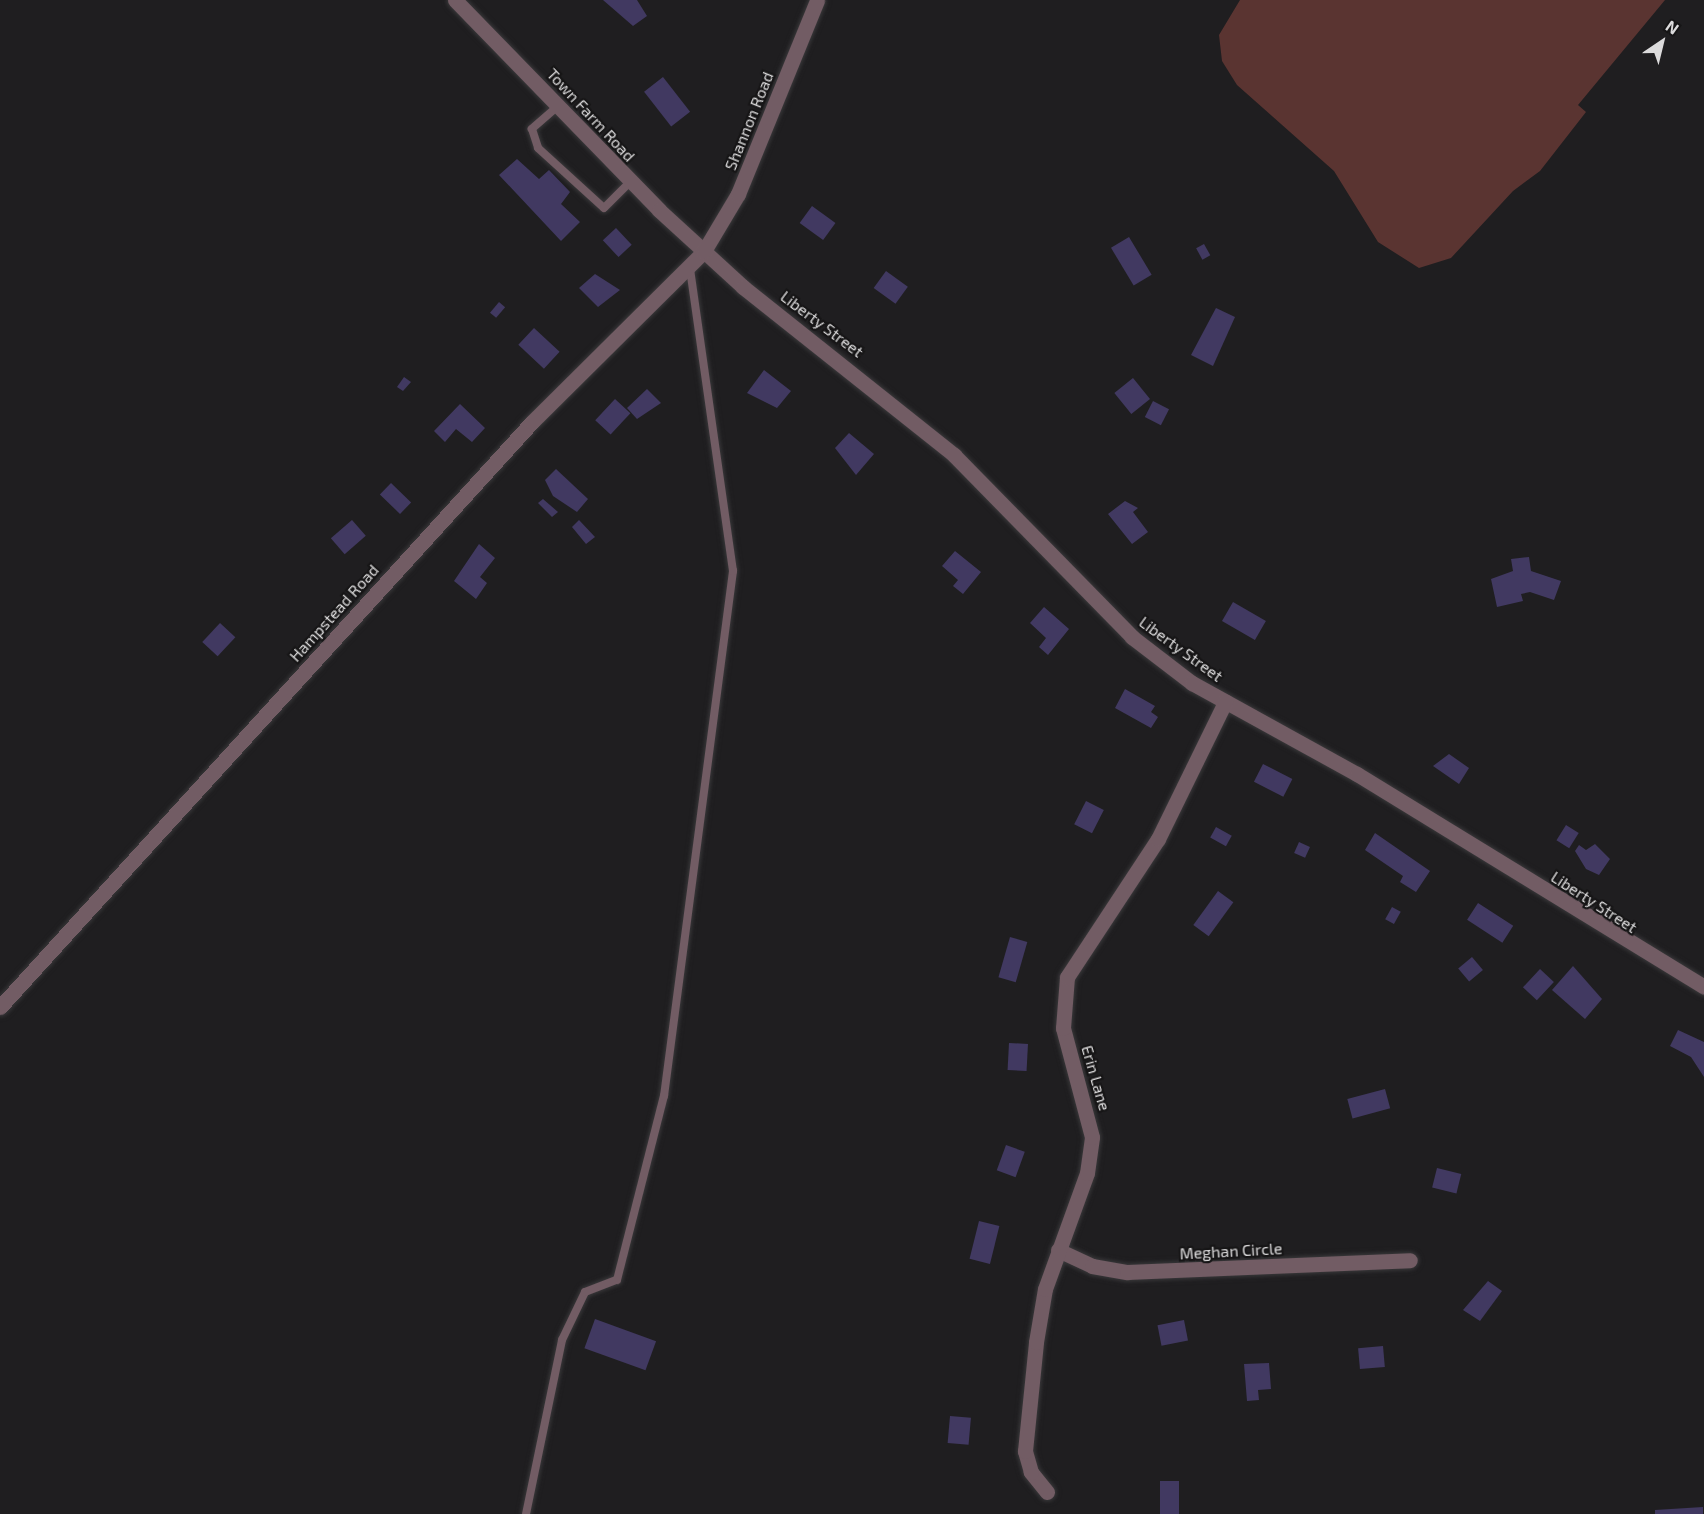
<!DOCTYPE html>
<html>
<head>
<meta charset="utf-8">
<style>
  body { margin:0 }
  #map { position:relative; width:1704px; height:1514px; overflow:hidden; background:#1f1e20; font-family:"Exo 2",sans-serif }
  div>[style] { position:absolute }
  .green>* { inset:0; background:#5a3431 }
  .building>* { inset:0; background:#413961; transform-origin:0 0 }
  .roads { filter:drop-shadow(0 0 2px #39383a) drop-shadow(0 0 2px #39383a) }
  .service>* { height:8px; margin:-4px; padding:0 4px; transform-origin:4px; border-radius:4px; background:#725c64 }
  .minor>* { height:15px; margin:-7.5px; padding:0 7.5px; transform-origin:7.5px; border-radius:7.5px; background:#725c64 }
  .tertiary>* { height:15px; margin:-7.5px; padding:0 7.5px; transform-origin:7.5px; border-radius:7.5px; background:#725c64 }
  span { translate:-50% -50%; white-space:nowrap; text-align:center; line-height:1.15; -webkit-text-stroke:4.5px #161516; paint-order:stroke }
  .street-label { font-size:16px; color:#dcdbdc }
  .north { position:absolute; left:1632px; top:12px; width:60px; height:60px; -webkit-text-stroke:4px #161516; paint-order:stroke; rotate:35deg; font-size:16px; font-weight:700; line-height:24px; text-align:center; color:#dcdbdc }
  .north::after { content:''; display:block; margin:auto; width:21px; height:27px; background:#dcdbdc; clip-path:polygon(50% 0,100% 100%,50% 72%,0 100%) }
</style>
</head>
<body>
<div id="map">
  <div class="green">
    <div style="clip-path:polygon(1240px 0,1665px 0,1578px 105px,1586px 112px,1540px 171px,1513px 191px,1451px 258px,1419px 268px,1378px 242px,1334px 171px,1237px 85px,1222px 61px,1219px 35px)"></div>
  </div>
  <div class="building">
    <div style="clip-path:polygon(603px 0,637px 0,647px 16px,633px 26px)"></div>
    <div style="left:663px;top:77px;width:44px;height:24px;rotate:52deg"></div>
    <div style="clip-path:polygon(517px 159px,539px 179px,549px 170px,570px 192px,561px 204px,580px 222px,561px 241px,499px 175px)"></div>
    <div style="left:812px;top:206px;width:29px;height:21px;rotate:36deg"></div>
    <div style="left:616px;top:228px;width:23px;height:18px;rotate:47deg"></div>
    <div style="left:1129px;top:237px;width:44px;height:21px;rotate:59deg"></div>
    <div style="left:1204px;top:244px;width:13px;height:9px;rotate:61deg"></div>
    <div style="left:886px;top:271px;width:27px;height:21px;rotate:36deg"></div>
    <div style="clip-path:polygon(595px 274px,620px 290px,598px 307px,579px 288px)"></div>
    <div style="left:499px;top:302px;width:8px;height:14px;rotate:40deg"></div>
    <div style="clip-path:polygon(1216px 308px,1235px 317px,1213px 366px,1191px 355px)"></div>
    <div style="left:534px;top:328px;width:35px;height:23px;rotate:43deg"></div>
    <div style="clip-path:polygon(764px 370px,791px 391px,777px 408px,747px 393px)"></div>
    <div style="clip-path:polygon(404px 377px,411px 382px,403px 391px,397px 387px)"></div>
    <div style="left:1133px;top:378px;width:27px;height:24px;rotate:51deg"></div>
    <div style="clip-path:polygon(647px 389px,661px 403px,637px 419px,627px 408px)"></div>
    <div style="left:615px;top:399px;width:21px;height:29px;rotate:43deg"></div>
    <div style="left:1153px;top:401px;width:18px;height:18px;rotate:27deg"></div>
    <div style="clip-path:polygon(460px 404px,485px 428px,472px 442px,456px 429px,445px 442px,434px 431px)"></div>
    <div style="clip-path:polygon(849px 433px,874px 454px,856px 475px,835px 448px)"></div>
    <div style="clip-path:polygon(556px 469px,588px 499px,577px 512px,553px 496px,545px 480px)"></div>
    <div style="left:391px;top:483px;width:28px;height:16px;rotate:44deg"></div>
    <div style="clip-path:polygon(543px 499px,558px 512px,552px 517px,538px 503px)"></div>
    <div style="clip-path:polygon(1125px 501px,1138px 508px,1133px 512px,1148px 532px,1132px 544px,1108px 514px)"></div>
    <div style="left:352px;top:520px;width:21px;height:28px;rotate:49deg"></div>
    <div style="clip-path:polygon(579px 520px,595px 537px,586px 544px,572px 527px)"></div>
    <div style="clip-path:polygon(479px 544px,495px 558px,480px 577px,487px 583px,476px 599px,454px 581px)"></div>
    <div style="clip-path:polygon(955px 551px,981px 572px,963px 594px,953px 586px,958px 580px,942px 566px)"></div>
    <div style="clip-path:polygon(1529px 557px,1531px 571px,1561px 581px,1554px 600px,1530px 592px,1521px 594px,1523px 601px,1497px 607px,1491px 579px,1513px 571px,1511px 559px)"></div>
    <div style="left:1233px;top:602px;width:38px;height:22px;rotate:30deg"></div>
    <div style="clip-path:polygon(1044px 607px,1069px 629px,1048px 655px,1039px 647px,1046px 638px,1030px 623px)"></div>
    <div style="left:220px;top:623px;width:21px;height:26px;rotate:43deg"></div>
    <div style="clip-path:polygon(1125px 689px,1155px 706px,1151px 712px,1158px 717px,1151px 728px,1115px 708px)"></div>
    <div style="clip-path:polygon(1449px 754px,1469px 768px,1459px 784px,1433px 766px)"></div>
    <div style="left:1263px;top:764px;width:33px;height:20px;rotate:27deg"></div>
    <div style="left:1086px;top:801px;width:20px;height:26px;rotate:27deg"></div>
    <div style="left:1566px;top:825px;width:15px;height:18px;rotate:32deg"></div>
    <div style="left:1216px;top:827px;width:18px;height:12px;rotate:29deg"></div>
    <div style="clip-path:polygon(1375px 833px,1430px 871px,1416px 892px,1400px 882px,1403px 876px,1365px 850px)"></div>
    <div style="left:1299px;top:842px;width:12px;height:12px;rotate:24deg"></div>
    <div style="clip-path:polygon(1595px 844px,1610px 859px,1599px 875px,1586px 869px,1575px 851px,1579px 845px,1586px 850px)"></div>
    <div style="left:1218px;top:891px;width:19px;height:42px;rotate:36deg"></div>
    <div style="left:1478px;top:903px;width:42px;height:20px;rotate:33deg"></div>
    <div style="left:1392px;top:907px;width:10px;height:14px;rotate:29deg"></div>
    <div style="left:1010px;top:937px;width:18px;height:42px;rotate:16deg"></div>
    <div style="left:1472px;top:957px;width:17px;height:18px;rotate:50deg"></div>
    <div style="clip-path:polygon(1573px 966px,1602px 999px,1585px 1019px,1552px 990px)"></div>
    <div style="left:1540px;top:969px;width:19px;height:25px;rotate:43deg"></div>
    <div style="clip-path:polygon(1678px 1030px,1704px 1042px,1704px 1077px,1691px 1057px,1670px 1046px)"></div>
    <div style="left:1009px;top:1043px;width:19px;height:27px;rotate:3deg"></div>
    <div style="left:1385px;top:1089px;width:20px;height:39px;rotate:75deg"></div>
    <div style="left:1006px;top:1145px;width:20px;height:27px;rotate:20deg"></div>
    <div style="left:1437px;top:1168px;width:25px;height:20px;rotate:14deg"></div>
    <div style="left:979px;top:1221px;width:21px;height:39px;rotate:14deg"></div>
    <div style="clip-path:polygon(1488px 1281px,1502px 1291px,1480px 1321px,1463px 1310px)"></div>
    <div style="left:595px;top:1319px;width:65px;height:31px;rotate:20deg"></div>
    <div style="left:1184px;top:1320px;width:21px;height:27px;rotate:79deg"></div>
    <div style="left:1383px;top:1346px;width:21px;height:25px;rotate:85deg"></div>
    <div style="clip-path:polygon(1269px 1363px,1271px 1389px,1258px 1390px,1259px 1400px,1247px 1401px,1244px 1364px)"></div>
    <div style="left:950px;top:1416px;width:21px;height:27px;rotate:5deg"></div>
    <div style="left:1160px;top:1481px;width:19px;height:33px"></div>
    <div style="clip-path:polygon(1703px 1507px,1703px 1514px,1655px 1514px,1655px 1510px)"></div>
  </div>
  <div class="roads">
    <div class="service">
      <div style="left:558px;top:106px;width:35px;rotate:139deg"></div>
      <div style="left:532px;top:129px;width:20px;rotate:72deg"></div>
      <div style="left:538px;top:148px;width:89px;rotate:42.3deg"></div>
      <div style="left:604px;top:208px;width:37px;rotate:-45deg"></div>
      <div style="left:526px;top:1514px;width:178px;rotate:-78.3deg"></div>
      <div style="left:562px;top:1340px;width:53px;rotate:-64.4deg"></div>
      <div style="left:585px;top:1292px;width:34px;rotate:-21deg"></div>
      <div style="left:617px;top:1280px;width:190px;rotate:-75.7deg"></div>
      <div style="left:664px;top:1096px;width:530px;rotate:-82.51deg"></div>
      <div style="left:733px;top:571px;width:307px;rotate:-98.1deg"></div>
    </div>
    <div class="minor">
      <div style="left:455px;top:0;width:293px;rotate:45.8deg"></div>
      <div style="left:659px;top:210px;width:114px;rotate:42.5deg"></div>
      <div style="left:743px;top:287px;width:270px;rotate:38.5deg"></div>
      <div style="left:954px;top:455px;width:255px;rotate:45.6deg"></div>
      <div style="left:1132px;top:637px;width:76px;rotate:37.5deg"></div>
      <div style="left:1192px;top:683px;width:188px;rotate:28.9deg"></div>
      <div style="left:1357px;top:774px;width:407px;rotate:31.5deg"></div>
      <div style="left:1058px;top:1250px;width:38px;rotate:25deg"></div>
      <div style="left:1092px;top:1266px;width:36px;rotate:10deg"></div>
      <div style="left:1127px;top:1272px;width:283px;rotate:-2.4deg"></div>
      <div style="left:1047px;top:1492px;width:26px;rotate:-129deg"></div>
      <div style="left:1031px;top:1472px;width:22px;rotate:-106deg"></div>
      <div style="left:1025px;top:1451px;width:110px;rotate:-84.2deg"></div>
      <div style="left:1036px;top:1342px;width:54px;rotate:-80.4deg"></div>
      <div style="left:1045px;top:1289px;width:123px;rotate:-70.1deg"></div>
      <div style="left:1087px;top:1173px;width:36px;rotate:-82deg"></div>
      <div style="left:1092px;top:1137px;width:113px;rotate:-104.9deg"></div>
      <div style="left:1063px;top:1028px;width:51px;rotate:-85.5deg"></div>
      <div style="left:1067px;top:977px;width:165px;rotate:-56.6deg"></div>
      <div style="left:1158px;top:839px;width:153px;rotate:-63.9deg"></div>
    </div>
    <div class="tertiary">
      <div style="left:0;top:1007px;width:791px;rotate:-47.72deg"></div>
      <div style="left:532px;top:422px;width:243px;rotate:-44.8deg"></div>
      <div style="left:704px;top:251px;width:66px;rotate:-59.2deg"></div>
      <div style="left:738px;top:194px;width:209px;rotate:-67.8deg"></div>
    </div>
  </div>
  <div class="street-label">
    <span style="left:591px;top:115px;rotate:47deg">Town Farm Road</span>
    <span style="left:749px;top:121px;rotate:-68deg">Shannon Road</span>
    <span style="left:822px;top:324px;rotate:37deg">Liberty Street</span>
    <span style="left:334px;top:613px;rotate:-48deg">Hampstead Road</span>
    <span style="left:1181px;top:649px;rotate:36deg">Liberty Street</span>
    <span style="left:1594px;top:902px;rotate:33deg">Liberty Street</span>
    <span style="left:1096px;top:1078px;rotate:74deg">Erin Lane</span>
    <span style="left:1231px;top:1251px;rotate:-3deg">Meghan Circle</span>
  </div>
  <div class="north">N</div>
</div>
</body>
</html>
